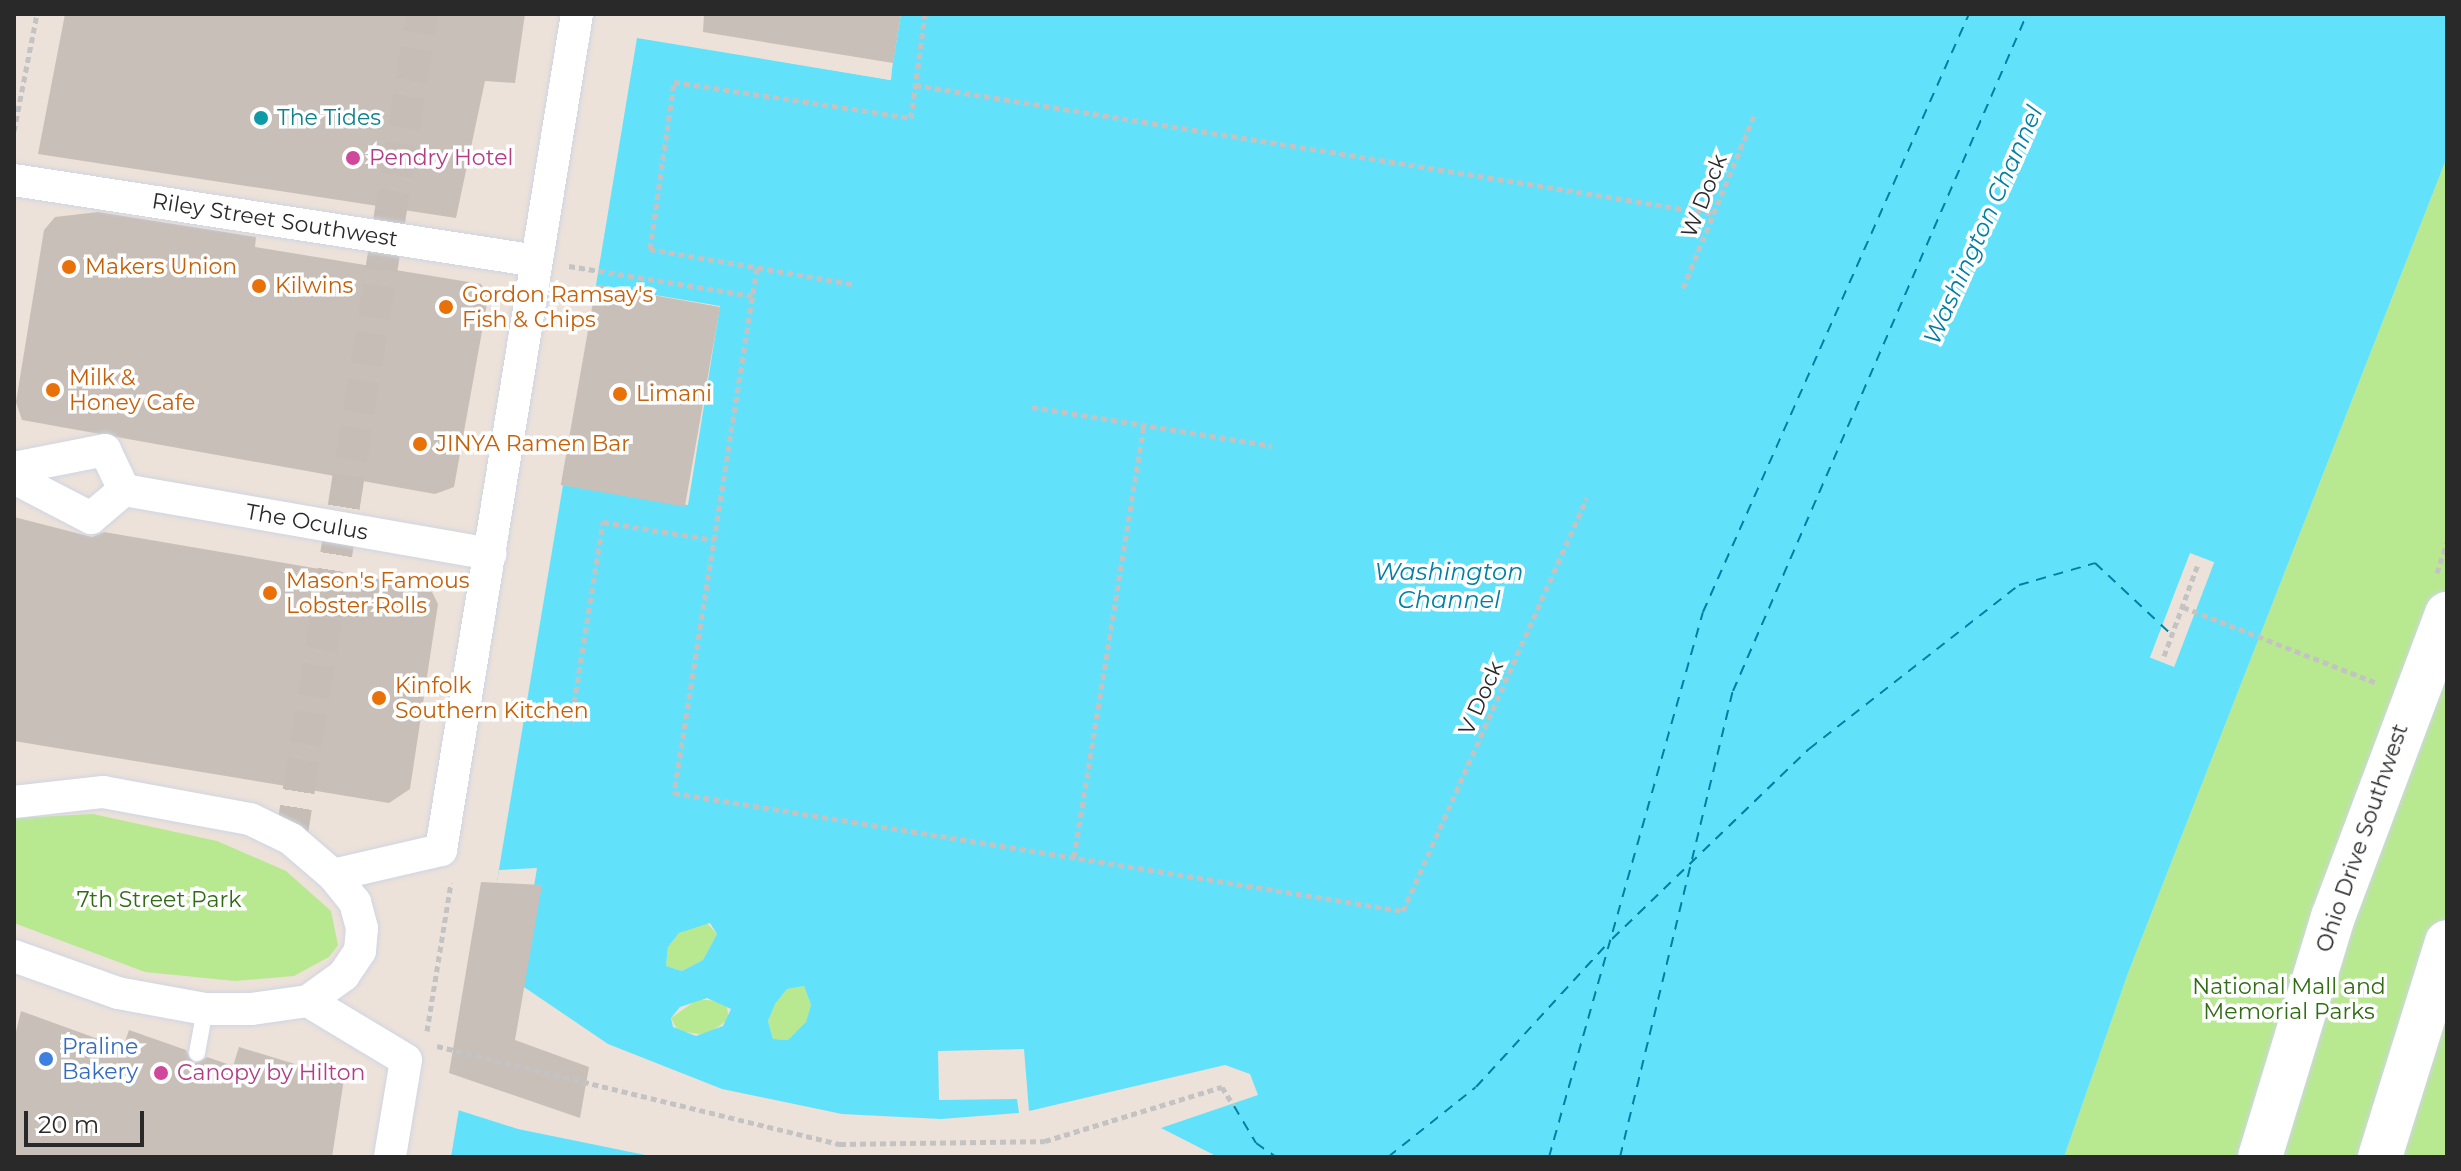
<!DOCTYPE html>
<html>
<head>
<meta charset="utf-8">
<style>
  body { margin:0 }
  #map { position:relative; width:2461px; height:1171px; overflow:hidden; background:#ede2d9; font-family:Montserrat,sans-serif }
  div>[style] { position:absolute }
  .green>* { inset:0; background:#b8e990 }
  .water>* { inset:0; background:#61e2fa }
  .pier>* { inset:0; background:#ede2d9; transform-origin:0 0 }
  .ferry>* { height:2px; margin-top:-1px; transform-origin:0; background:repeating-linear-gradient(90deg,#017fa5 0 10px,transparent 0 18px) }
  .building>* { inset:0; background:#c8bfb9; transform-origin:0 0 }
  .street-tunnel>* { height:32px; margin-top:-16px; transform-origin:0; background:repeating-linear-gradient(90deg,#c6bdb6 0 32px,transparent 0 48px) }
  .path>* { height:5px; margin-top:-2.5px; transform-origin:0; background:repeating-linear-gradient(90deg,#c3c3c3 0 6px,transparent 0 10px) }
  .roads { filter:drop-shadow(0 0 2px #ced5e4) drop-shadow(0 0 2px #ced5e4) }
  .lane>* { height:16px; margin:-8px; padding:0 8px; transform-origin:8px; border-radius:8px; background:#fff }
  .street>* { height:32px; margin:-16px; padding:0 16px; transform-origin:16px; border-radius:16px; background:#fff }
  .secondary>* { height:44px; margin:-22px; padding:0 22px; transform-origin:22px; border-radius:22px; background:#fff }
  .dots>* { width:22px; height:22px; translate:-50% -50%; box-sizing:border-box; border:4px solid #fff; border-radius:50% }
  span { translate:-50% -50%; white-space:nowrap; text-align:center; line-height:1.15; -webkit-text-stroke:7px #fff; paint-order:stroke }
  .culture-label { font-size:22px; color:#0d838f }
  .left { translate:0 -50%; text-align:left }
  .hotel-label { font-size:22px; color:#b23c85 }
  .street-label { font-size:22px; color:#292929 }
  .food-label { font-size:22px; color:#c56008 }
  .park-label { font-size:22px; color:#2f6c13 }
  .shop-label { font-size:22px; color:#366cbe }
  .water-label { font-size:24px; color:#017fa5; font-style:italic }
  .frame { position:absolute; inset:0; border:16px solid #292929; pointer-events:none }
  .scale { position:absolute; left:24px; top:1111px; width:120px; height:36px; box-sizing:border-box; border:4px solid #292929; border-top:0; padding-left:10px; font-size:24px; line-height:28px; white-space:nowrap; color:#292929; -webkit-text-stroke:6px #fff; paint-order:stroke }
</style>
</head>
<body>
<div id="map">
  <div class="green">
    <div style="clip-path:polygon(2447px 157px,2447px 1157px,2064px 1157px,2128px 973px)"></div>
    <div style="clip-path:polygon(93px 814px,217px 841px,286px 871px,331px 911px,338px 945px,329px 957px,294px 976px,235px 981px,145px 972px,14px 923px,14px 818px)"></div>
    <div style="clip-path:polygon(706px 922px,717px 934px,703px 960px,682px 971px,666px 966px,668px 947px,679px 933px)"></div>
    <div style="clip-path:polygon(804px 986px,811px 1005px,806px 1023px,788px 1040px,773px 1039px,768px 1021px,775px 1004px,787px 989px)"></div>
    <div style="clip-path:polygon(698px 999px,726px 1002px,729px 1019px,706px 1035px,678px 1031px,671px 1018px)"></div>
  </div>
  <div class="water">
    <div style="clip-path:polygon(evenodd,901px 14px,2447px 14px,2447px 157px,2128px 973px,2064px 1157px,451px 1157px,563px 485px,688px 505px,720px 306px,596px 285px,637px 38px,890px 80px,901px 14px,710px 923px,717px 934px,703px 960px,682px 971px,666px 966px,668px 947px,679px 933px,710px 923px,901px 14px,804px 986px,811px 1005px,806px 1022px,788px 1040px,773px 1039px,768px 1021px,775px 1004px,787px 989px,804px 986px,901px 14px,707px 998px,731px 1009px,723px 1026px,696px 1036px,673px 1027px,671px 1018px,680px 1007px,707px 998px)"></div>
  </div>
  <div class="pier">
    <div style="clip-path:polygon(897px 14px,891px 80px,637px 37px,887px 75px)"></div>
    <div style="left:2190px;top:553px;width:26px;height:112px;rotate:21deg"></div>
    <div style="clip-path:polygon(537px 868px,518px 983px,608px 1044px,722px 1089px,842px 1114px,941px 1119px,1019px 1113px,1017px 1099px,939px 1100px,938px 1051px,1024px 1049px,1029px 1111px,1225px 1065px,1250px 1074px,1258px 1095px,1161px 1128px,1218px 1157px,655px 1157px,518px 1129px,458px 1110px,499px 870px)"></div>
  </div>
  <div class="ferry">
    <div style="left:1612px;top:939px;width:274px;rotate:-44deg"></div>
    <div style="left:1809px;top:749px;width:266px;rotate:-38deg"></div>
    <div style="left:2019px;top:585px;width:79px;rotate:-16.1deg"></div>
    <div style="left:2095px;top:563px;width:105px;rotate:43.1deg"></div>
    <div style="left:1234px;top:1106px;width:43px;rotate:59.3deg"></div>
    <div style="left:1256px;top:1143px;width:24px;rotate:35deg"></div>
    <div style="left:1388px;top:1157px;width:112px;rotate:-38.5deg"></div>
    <div style="left:1476px;top:1087px;width:194px;rotate:-47.5deg"></div>
    <div style="left:1549px;top:1157px;width:566px;rotate:-74.22deg"></div>
    <div style="left:1703px;top:612px;width:654px;rotate:-66.02deg"></div>
    <div style="left:1620px;top:1157px;width:480px;rotate:-76.4deg"></div>
    <div style="left:1733px;top:691px;width:738px;rotate:-66.53deg"></div>
  </div>
  <div class="building">
    <div style="clip-path:polygon(65px 14px,525px 14px,515px 83px,485px 81px,456px 218px,38px 154px)"></div>
    <div style="clip-path:polygon(704px 14px,901px 14px,893px 63px,703px 32px)"></div>
    <div style="clip-path:polygon(98px 212px,256px 237px,255px 247px,481px 284px,488px 298px,454px 487px,435px 494px,22px 420px,16px 402px,44px 230px,55px 217px)"></div>
    <div style="left:596px;top:285px;width:126px;height:203px;rotate:10deg"></div>
    <div style="clip-path:polygon(14px 517px,92px 537px,104px 532px,430px 588px,438px 604px,410px 789px,389px 803px,14px 741px)"></div>
    <div style="clip-path:polygon(481px 882px,542px 885px,515px 1040px,589px 1067px,580px 1118px,449px 1073px)"></div>
    <div style="clip-path:polygon(21px 1011px,123px 1048px,129px 1030px,186px 1050px,194px 1064px,207px 1057px,233px 1066px,239px 1047px,344px 1079px,332px 1157px,14px 1157px,14px 1040px)"></div>
  </div>
  <div class="street-tunnel">
    <div style="left:291px;top:839px;width:835px;rotate:-80.98deg"></div>
  </div>
  <div class="path">
    <div style="left:915px;top:85px;width:809px;rotate:9.17deg"></div>
    <div style="left:14px;top:131px;width:119px;rotate:-78.9deg"></div>
    <div style="left:569px;top:266px;width:186px;rotate:9.3deg"></div>
    <div style="left:757px;top:268px;width:532px;rotate:98.98deg"></div>
    <div style="left:674px;top:793px;width:738px;rotate:9.19deg"></div>
    <div style="left:1403px;top:911px;width:452px;rotate:-66deg"></div>
    <div style="left:852px;top:284px;width:205px;rotate:-170.2deg"></div>
    <div style="left:650px;top:249px;width:169px;rotate:-81.8deg"></div>
    <div style="left:674px;top:82px;width:240px;rotate:8.6deg"></div>
    <div style="left:911px;top:118px;width:105px;rotate:-82.3deg"></div>
    <div style="left:1683px;top:288px;width:186px;rotate:-67.6deg"></div>
    <div style="left:1032px;top:407px;width:243px;rotate:9.2deg"></div>
    <div style="left:2437px;top:573px;width:32px;rotate:-72deg"></div>
    <div style="left:2183px;top:607px;width:208px;rotate:21.4deg"></div>
    <div style="left:2164px;top:656px;width:98px;rotate:-69.7deg"></div>
    <div style="left:571px;top:722px;width:203px;rotate:-80.9deg"></div>
    <div style="left:603px;top:522px;width:112px;rotate:9.2deg"></div>
    <div style="left:1074px;top:857px;width:438px;rotate:-80.8deg"></div>
    <div style="left:427px;top:1031px;width:150px;rotate:-80.8deg"></div>
    <div style="left:437px;top:1046px;width:415px;rotate:13.7deg"></div>
    <div style="left:840px;top:1144px;width:205px;rotate:-0.8deg"></div>
    <div style="left:1045px;top:1141px;width:185px;rotate:-17deg"></div>
    <div style="left:1222px;top:1087px;width:22px;rotate:58deg"></div>
  </div>
  <div class="roads">
    <div class="lane">
      <div style="left:197px;top:1053px;width:45px;rotate:-79.7deg"></div>
    </div>
    <div class="street">
      <div style="left:14px;top:180px;width:529px;rotate:8.8deg"></div>
      <div style="left:14px;top:468px;width:93px;rotate:-11.2deg"></div>
      <div style="left:105px;top:450px;width:44px;rotate:64.6deg"></div>
      <div style="left:124px;top:490px;width:43px;rotate:139.7deg"></div>
      <div style="left:91px;top:518px;width:87px;rotate:-152.5deg"></div>
      <div style="left:124px;top:490px;width:372px;rotate:9.9deg"></div>
      <div style="left:14px;top:802px;width:90px;rotate:-6.4deg"></div>
      <div style="left:103px;top:792px;width:149px;rotate:10.4deg"></div>
      <div style="left:250px;top:819px;width:46px;rotate:26deg"></div>
      <div style="left:291px;top:839px;width:55px;rotate:40.6deg"></div>
      <div style="left:333px;top:875px;width:35px;rotate:51deg"></div>
      <div style="left:355px;top:902px;width:27px;rotate:75deg"></div>
      <div style="left:362px;top:928px;width:23px;rotate:95deg"></div>
      <div style="left:360px;top:951px;width:29px;rotate:124deg"></div>
      <div style="left:344px;top:975px;width:44px;rotate:144.2deg"></div>
      <div style="left:308px;top:1001px;width:58px;rotate:172deg"></div>
      <div style="left:251px;top:1009px;width:46px;rotate:180deg"></div>
      <div style="left:205px;top:1009px;width:88px;rotate:-169.6deg"></div>
      <div style="left:118px;top:993px;width:110px;rotate:-160.4deg"></div>
      <div style="left:333px;top:875px;width:111px;rotate:-13deg"></div>
      <div style="left:441px;top:850px;width:847px;rotate:-80.76deg"></div>
      <div style="left:308px;top:1001px;width:114px;rotate:31deg"></div>
      <div style="left:406px;top:1060px;width:98px;rotate:99.4deg"></div>
    </div>
    <div class="secondary">
      <div style="left:2260px;top:1157px;width:251px;rotate:-73.1deg"></div>
      <div style="left:2333px;top:917px;width:324px;rotate:-69.4deg"></div>
      <div style="left:2380px;top:1157px;width:225px;rotate:-72.7deg"></div>
    </div>
  </div>
  <div class="dots">
    <div style="left:261px;top:118px;background:#0f9aa8"></div>
    <div style="left:353px;top:158px;background:#d1479c"></div>
    <div style="left:69px;top:267px;background:#e8710a"></div>
    <div style="left:259px;top:286px;background:#e8710a"></div>
    <div style="left:446px;top:307px;background:#e8710a"></div>
    <div style="left:53px;top:390px;background:#e8710a"></div>
    <div style="left:620px;top:394px;background:#e8710a"></div>
    <div style="left:420px;top:444px;background:#e8710a"></div>
    <div style="left:270px;top:593px;background:#e8710a"></div>
    <div style="left:379px;top:698px;background:#e8710a"></div>
    <div style="left:46px;top:1059px;background:#3f7fe0"></div>
    <div style="left:161px;top:1073px;background:#d1479c"></div>
  </div>
  <div class="culture-label">
    <span class="left" style="left:277px;top:118px">The Tides</span>
  </div>
  <div class="hotel-label">
    <span class="left" style="left:369px;top:158px">Pendry Hotel</span>
    <span class="left" style="left:177px;top:1073px">Canopy by Hilton</span>
  </div>
  <div class="street-label">
    <span style="left:1704px;top:196px;rotate:-68deg">W Dock</span>
    <span style="left:275px;top:220px;rotate:9deg">Riley Street Southwest</span>
    <span style="left:307px;top:522px;rotate:10deg">The Oculus</span>
    <span style="left:1481px;top:698px;rotate:-66deg">V Dock</span>
    <span style="left:2362px;top:838px;rotate:-71deg">Ohio Drive Southwest</span>
  </div>
  <div class="food-label">
    <span class="left" style="left:85px;top:267px">Makers Union</span>
    <span class="left" style="left:275px;top:286px">Kilwins</span>
    <span class="left" style="left:462px;top:307px">Gordon Ramsay's<br>Fish &amp; Chips</span>
    <span class="left" style="left:69px;top:390px">Milk &amp;<br>Honey Cafe</span>
    <span class="left" style="left:636px;top:394px">Limani</span>
    <span class="left" style="left:436px;top:444px">JINYA Ramen Bar</span>
    <span class="left" style="left:286px;top:593px">Mason's Famous<br>Lobster Rolls</span>
    <span class="left" style="left:395px;top:698px">Kinfolk<br>Southern Kitchen</span>
  </div>
  <div class="park-label">
    <span style="left:159px;top:900px">7th Street Park</span>
    <span style="left:2289px;top:999px">National Mall and<br>Memorial Parks</span>
  </div>
  <div class="shop-label">
    <span class="left" style="left:62px;top:1059px">Praline<br>Bakery</span>
  </div>
  <div class="water-label">
    <span style="left:1983px;top:225px;rotate:-66deg">Washington Channel</span>
    <span style="left:1449px;top:586px">Washington<br>Channel</span>
  </div>
  <div class="frame"></div>
  <div class="scale">20 m</div>
</div>
</body>
</html>
